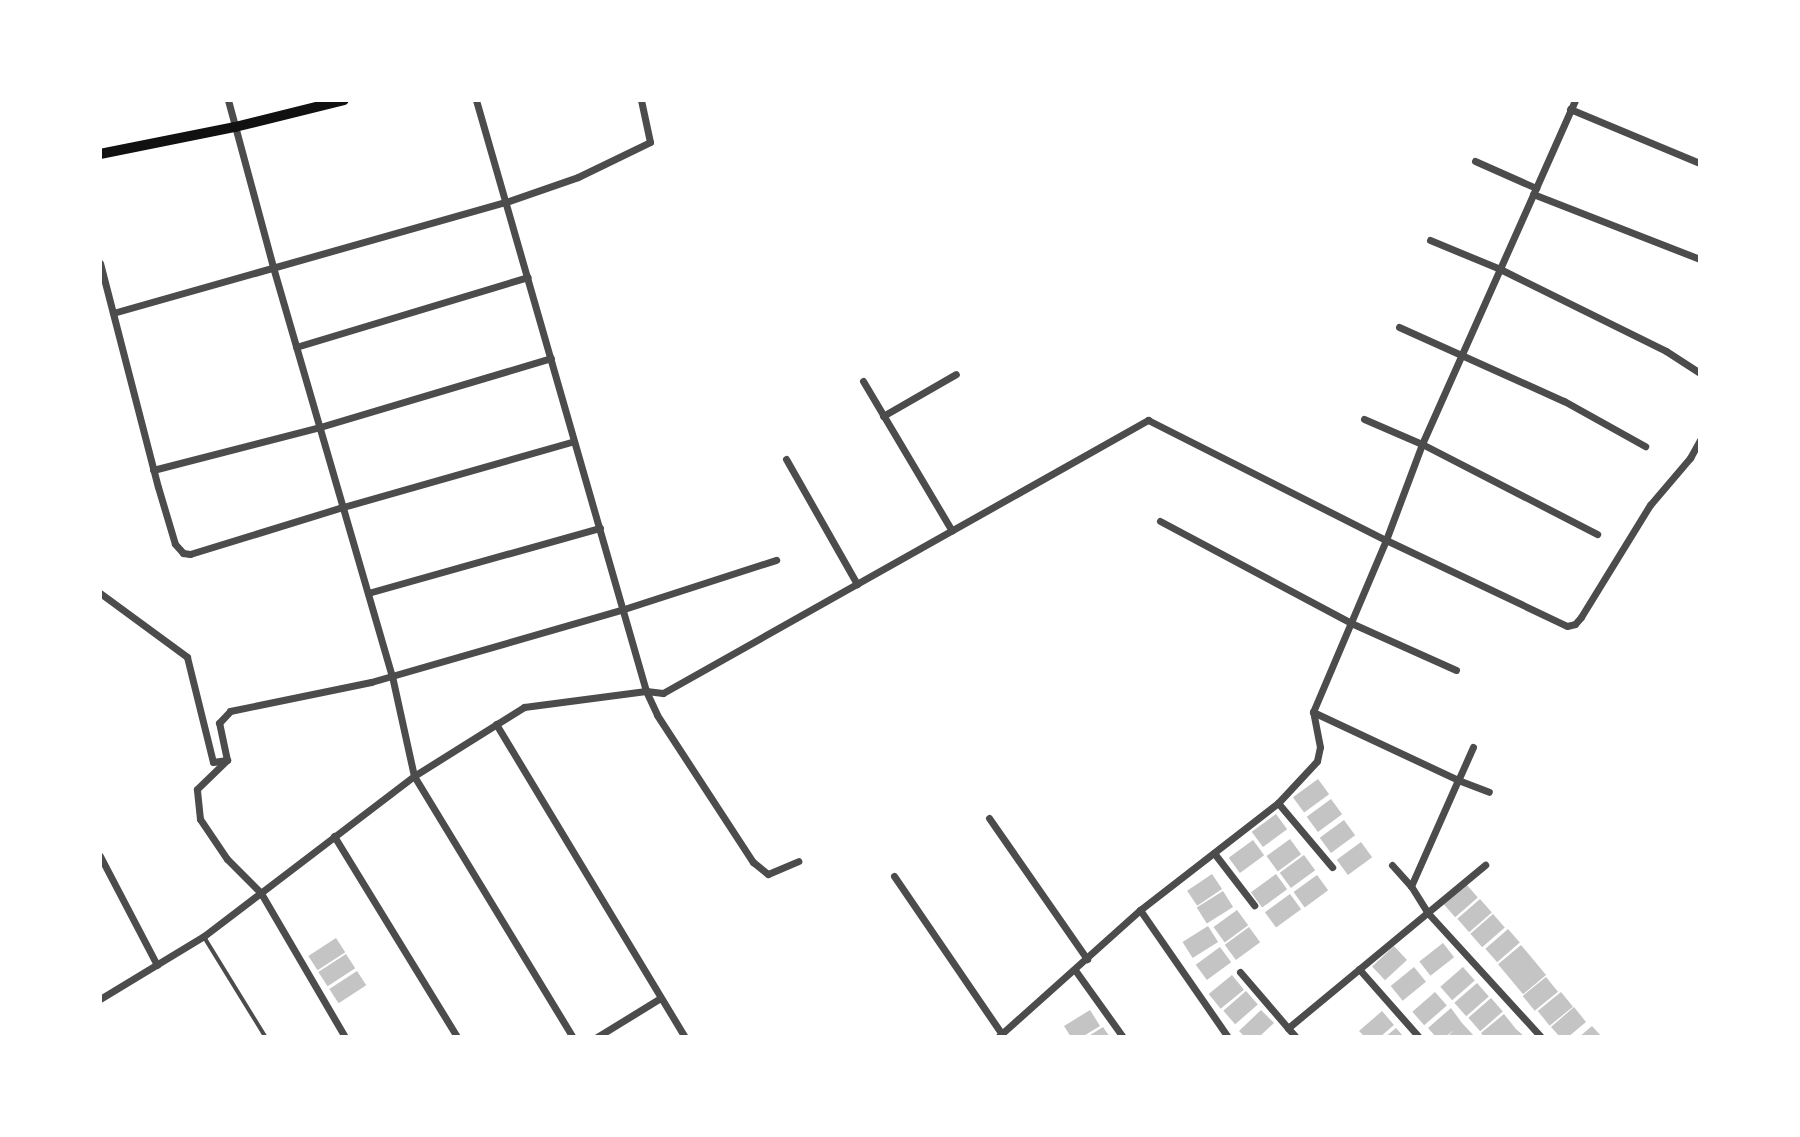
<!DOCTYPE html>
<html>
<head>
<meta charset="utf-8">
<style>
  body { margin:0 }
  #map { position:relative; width:1800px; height:1137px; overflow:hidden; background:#fff; font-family:"Roboto Condensed",sans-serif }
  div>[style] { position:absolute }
  .building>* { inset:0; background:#c4c4c4; transform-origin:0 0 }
  .service>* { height:3.5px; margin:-1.75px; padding:0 1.75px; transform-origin:1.75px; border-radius:1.75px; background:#4c4c4c }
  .minor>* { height:7px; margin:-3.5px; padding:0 3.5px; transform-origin:3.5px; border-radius:3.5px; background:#4c4c4c }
  .secondary>* { height:10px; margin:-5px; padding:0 5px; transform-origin:5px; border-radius:5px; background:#111 }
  span { translate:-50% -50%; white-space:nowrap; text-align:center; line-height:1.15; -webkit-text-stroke:5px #fff; paint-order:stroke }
  .frame { position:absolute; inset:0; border:102px solid #fff; pointer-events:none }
</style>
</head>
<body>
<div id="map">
  <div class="building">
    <div style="left:1318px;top:779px;width:19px;height:31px;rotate:54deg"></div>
    <div style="left:1331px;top:799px;width:19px;height:30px;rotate:54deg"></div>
    <div style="left:1276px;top:814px;width:19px;height:30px;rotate:54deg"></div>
    <div style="left:1344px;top:820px;width:19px;height:30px;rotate:54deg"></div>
    <div style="left:1290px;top:839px;width:19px;height:29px;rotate:54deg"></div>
    <div style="left:1253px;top:840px;width:19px;height:30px;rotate:54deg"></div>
    <div style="left:1361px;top:842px;width:19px;height:30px;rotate:54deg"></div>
    <div style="left:1304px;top:855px;width:19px;height:30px;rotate:54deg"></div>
    <div style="left:1212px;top:874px;width:18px;height:30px;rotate:56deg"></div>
    <div style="left:1276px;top:874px;width:19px;height:31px;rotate:54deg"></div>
    <div style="left:1317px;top:875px;width:19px;height:29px;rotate:54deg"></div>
    <div style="left:1466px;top:884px;width:18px;height:30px;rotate:49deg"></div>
    <div style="left:1223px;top:891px;width:19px;height:31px;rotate:58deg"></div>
    <div style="left:1290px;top:894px;width:19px;height:31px;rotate:54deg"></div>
    <div style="left:1480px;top:899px;width:18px;height:30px;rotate:49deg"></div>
    <div style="left:1237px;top:910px;width:19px;height:29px;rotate:54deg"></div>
    <div style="left:1493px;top:914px;width:18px;height:30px;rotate:49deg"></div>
    <div style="left:1208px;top:926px;width:19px;height:30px;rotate:58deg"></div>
    <div style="left:1249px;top:927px;width:19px;height:30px;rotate:54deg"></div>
    <div style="left:1508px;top:929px;width:18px;height:30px;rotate:49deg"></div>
    <div style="left:336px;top:938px;width:17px;height:33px;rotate:57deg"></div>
    <div style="left:1443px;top:943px;width:18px;height:30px;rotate:52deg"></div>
    <div style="left:1521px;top:945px;width:39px;height:30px;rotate:50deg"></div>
    <div style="left:1394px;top:946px;width:19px;height:30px;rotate:47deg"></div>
    <div style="left:1220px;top:947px;width:19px;height:30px;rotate:54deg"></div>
    <div style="left:346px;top:954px;width:17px;height:33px;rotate:57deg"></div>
    <div style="left:1414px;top:967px;width:19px;height:30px;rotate:51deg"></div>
    <div style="left:1463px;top:967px;width:18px;height:30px;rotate:49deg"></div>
    <div style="left:357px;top:971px;width:17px;height:33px;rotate:57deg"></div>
    <div style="left:1232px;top:975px;width:19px;height:30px;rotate:51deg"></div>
    <div style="left:1546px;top:977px;width:19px;height:30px;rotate:51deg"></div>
    <div style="left:1477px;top:983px;width:18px;height:30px;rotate:49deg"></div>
    <div style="left:1246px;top:991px;width:18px;height:30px;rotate:49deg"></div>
    <div style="left:1435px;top:992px;width:18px;height:30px;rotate:49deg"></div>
    <div style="left:1561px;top:992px;width:19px;height:30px;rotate:51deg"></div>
    <div style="left:1491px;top:998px;width:18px;height:30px;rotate:49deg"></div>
    <div style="clip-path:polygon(1574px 1007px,1586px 1022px,1568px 1037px,1560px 1037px,1551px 1027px)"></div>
    <div style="clip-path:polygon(1451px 1008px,1462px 1023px,1475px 1037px,1447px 1037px,1454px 1030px,1445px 1037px,1436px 1037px,1428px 1028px)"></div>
    <div style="clip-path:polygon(1090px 1010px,1100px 1026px,1082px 1037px,1071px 1037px,1064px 1026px)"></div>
    <div style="clip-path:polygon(1261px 1010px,1274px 1023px,1259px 1037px,1245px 1037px,1239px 1031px)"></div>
    <div style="clip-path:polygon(1382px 1011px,1394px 1025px,1380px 1037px,1365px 1037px,1359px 1031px)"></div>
    <div style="clip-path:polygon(1504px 1014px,1516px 1029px,1525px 1037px,1484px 1037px,1481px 1033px)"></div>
    <div style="clip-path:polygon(1592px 1026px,1602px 1037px,1579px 1037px)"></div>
    <div style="clip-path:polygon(1103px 1027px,1110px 1037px,1087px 1037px)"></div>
    <div style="clip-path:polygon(1396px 1028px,1404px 1037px,1385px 1037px)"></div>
  </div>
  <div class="service">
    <div style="left:205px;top:938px;width:116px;rotate:58.4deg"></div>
  </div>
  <div class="minor">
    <div style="left:228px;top:100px;width:173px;rotate:74.9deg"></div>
    <div style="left:273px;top:267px;width:426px;rotate:73.8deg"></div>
    <div style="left:392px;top:676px;width:102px;rotate:77.6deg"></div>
    <div style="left:414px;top:776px;width:306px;rotate:58.7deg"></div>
    <div style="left:476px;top:100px;width:615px;rotate:73.95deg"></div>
    <div style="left:646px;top:691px;width:26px;rotate:65deg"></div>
    <div style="left:657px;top:715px;width:176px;rotate:56.9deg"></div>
    <div style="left:753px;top:862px;width:19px;rotate:39deg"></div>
    <div style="left:768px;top:874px;width:33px;rotate:-23deg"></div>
    <div style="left:1570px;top:109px;width:141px;rotate:22.6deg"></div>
    <div style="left:1475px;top:161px;width:67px;rotate:23.9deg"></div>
    <div style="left:1533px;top:194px;width:179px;rotate:21.3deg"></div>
    <div style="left:1430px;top:240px;width:76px;rotate:22.5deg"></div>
    <div style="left:1500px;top:269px;width:185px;rotate:26.3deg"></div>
    <div style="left:1666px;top:351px;width:40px;rotate:32.9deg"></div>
    <div style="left:100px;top:263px;width:231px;rotate:75.5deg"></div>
    <div style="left:158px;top:487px;width:59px;rotate:73.4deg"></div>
    <div style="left:175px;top:544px;width:12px;rotate:48deg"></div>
    <div style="left:183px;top:553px;width:7px;rotate:8deg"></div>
    <div style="left:190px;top:554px;width:160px;rotate:-17.1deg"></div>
    <div style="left:343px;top:507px;width:240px;rotate:-15.9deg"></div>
    <div style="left:113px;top:313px;width:408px;rotate:-15.8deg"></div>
    <div style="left:506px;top:202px;width:76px;rotate:-19.1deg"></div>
    <div style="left:578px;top:177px;width:80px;rotate:-25.9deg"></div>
    <div style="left:650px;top:142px;width:43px;rotate:-102.1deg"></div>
    <div style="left:1399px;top:327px;width:181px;rotate:24.2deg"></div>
    <div style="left:1564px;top:401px;width:93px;rotate:29.1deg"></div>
    <div style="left:296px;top:347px;width:242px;rotate:-16.8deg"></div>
    <div style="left:863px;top:381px;width:174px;rotate:59.3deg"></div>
    <div style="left:883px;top:416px;width:84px;rotate:-29.9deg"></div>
    <div style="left:1364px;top:419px;width:63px;rotate:23.3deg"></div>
    <div style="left:1422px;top:444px;width:197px;rotate:27.2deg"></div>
    <div style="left:786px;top:459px;width:144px;rotate:60.4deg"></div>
    <div style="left:153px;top:470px;width:172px;rotate:-14.4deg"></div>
    <div style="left:320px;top:427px;width:241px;rotate:-16.6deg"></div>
    <div style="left:1160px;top:521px;width:217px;rotate:28.1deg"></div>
    <div style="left:1351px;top:623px;width:115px;rotate:24.1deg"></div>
    <div style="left:100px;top:593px;width:108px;rotate:36.3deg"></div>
    <div style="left:187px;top:657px;width:108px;rotate:76.1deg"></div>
    <div style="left:213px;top:762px;width:14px;rotate:-8deg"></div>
    <div style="left:368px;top:593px;width:241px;rotate:-15.7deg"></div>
    <div style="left:1313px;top:712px;width:160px;rotate:25.1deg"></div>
    <div style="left:1458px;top:780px;width:116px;rotate:113.9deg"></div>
    <div style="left:1411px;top:886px;width:31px;rotate:58deg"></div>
    <div style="left:1427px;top:912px;width:169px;rotate:47.6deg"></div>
    <div style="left:496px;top:724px;width:366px;rotate:58.9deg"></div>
    <div style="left:1473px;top:747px;width:36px;rotate:114deg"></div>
    <div style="left:1458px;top:780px;width:33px;rotate:21deg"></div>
    <div style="left:1278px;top:803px;width:84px;rotate:49.8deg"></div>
    <div style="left:989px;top:818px;width:172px;rotate:55.2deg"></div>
    <div style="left:334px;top:836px;width:236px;rotate:58.5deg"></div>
    <div style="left:1214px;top:853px;width:66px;rotate:52.4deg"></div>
    <div style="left:100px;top:856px;width:123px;rotate:62.4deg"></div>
    <div style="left:1392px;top:865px;width:28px;rotate:48deg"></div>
    <div style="left:894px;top:876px;width:195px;rotate:55.7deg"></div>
    <div style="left:1140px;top:910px;width:155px;rotate:55.3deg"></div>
    <div style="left:1359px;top:969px;width:91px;rotate:48.6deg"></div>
    <div style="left:1075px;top:970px;width:82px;rotate:54.4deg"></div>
    <div style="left:1240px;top:972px;width:74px;rotate:49.4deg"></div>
    <div style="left:100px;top:999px;width:122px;rotate:-31.2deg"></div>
    <div style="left:204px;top:936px;width:264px;rotate:-37.3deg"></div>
    <div style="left:414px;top:776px;width:130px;rotate:-32.1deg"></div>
    <div style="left:524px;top:707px;width:123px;rotate:-7.5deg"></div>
    <div style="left:646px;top:691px;width:17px;rotate:7deg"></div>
    <div style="left:663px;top:693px;width:557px;rotate:-29.37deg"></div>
    <div style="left:1148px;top:420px;width:267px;rotate:26.8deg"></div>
    <div style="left:1386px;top:540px;width:200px;rotate:25.4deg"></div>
    <div style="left:1567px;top:626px;width:8px;rotate:-14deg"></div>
    <div style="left:1575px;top:624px;width:9px;rotate:-49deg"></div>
    <div style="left:1581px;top:617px;width:132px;rotate:-58.4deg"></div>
    <div style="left:1650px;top:505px;width:62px;rotate:-49.6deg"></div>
    <div style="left:1690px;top:458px;width:21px;rotate:-61deg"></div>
    <div style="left:345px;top:1037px;width:167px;rotate:-120.3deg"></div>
    <div style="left:261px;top:893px;width:48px;rotate:-135deg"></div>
    <div style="left:227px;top:859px;width:48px;rotate:-124deg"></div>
    <div style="left:200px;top:819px;width:30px;rotate:-96deg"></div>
    <div style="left:197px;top:789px;width:42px;rotate:-44deg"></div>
    <div style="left:227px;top:760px;width:38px;rotate:-102deg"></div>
    <div style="left:219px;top:723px;width:16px;rotate:-47deg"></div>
    <div style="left:230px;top:711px;width:144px;rotate:-11.6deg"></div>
    <div style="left:371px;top:682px;width:263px;rotate:-16.1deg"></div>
    <div style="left:624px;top:609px;width:160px;rotate:-17.9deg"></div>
    <div style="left:597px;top:1037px;width:73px;rotate:-31.5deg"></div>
    <div style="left:998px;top:1037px;width:191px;rotate:-41.8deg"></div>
    <div style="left:1140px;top:910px;width:175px;rotate:-37.8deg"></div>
    <div style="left:1278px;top:803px;width:57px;rotate:-47.1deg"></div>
    <div style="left:1317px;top:761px;width:14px;rotate:-78deg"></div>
    <div style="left:1320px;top:747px;width:36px;rotate:-101deg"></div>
    <div style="left:1313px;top:712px;width:187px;rotate:-67deg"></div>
    <div style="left:1386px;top:540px;width:103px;rotate:-69.4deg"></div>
    <div style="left:1422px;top:444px;width:376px;rotate:-66deg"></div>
    <div style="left:1296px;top:1037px;width:12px;rotate:-132deg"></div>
    <div style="left:1288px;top:1028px;width:256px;rotate:-39.6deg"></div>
  </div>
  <div class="secondary">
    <div style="left:100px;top:154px;width:138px;rotate:-11.3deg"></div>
    <div style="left:235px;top:127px;width:112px;rotate:-13.9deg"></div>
  </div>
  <div class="frame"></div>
</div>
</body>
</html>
